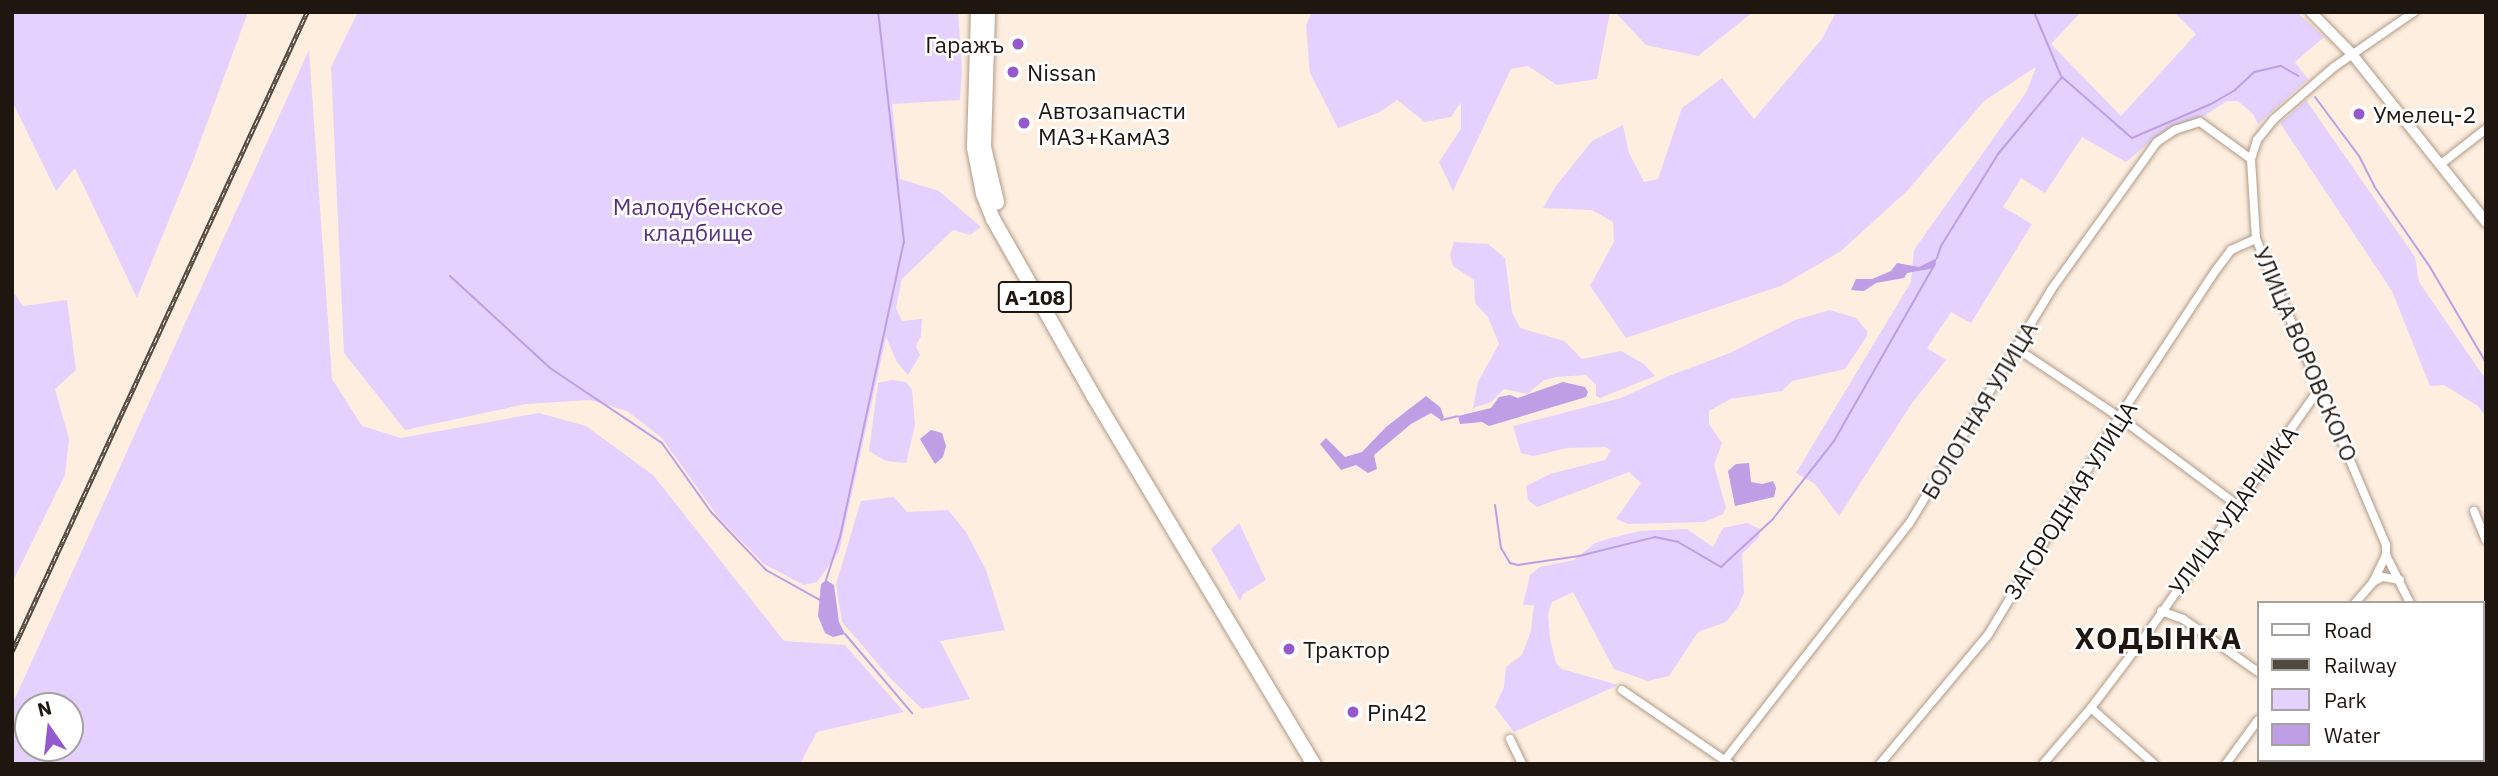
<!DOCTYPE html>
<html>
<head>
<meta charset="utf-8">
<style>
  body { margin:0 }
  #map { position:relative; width:2498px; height:776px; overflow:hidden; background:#fdeee0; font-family:"IBM Plex Sans",sans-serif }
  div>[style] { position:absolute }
  .green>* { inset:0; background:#e4d1fe }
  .water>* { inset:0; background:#be9ee4 }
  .stream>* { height:2px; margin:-1px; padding:0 1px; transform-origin:1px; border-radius:1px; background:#be9ee4 }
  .roads { filter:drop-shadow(0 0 2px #b19b86) drop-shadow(0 0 2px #b19b86) }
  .street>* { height:8px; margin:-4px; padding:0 4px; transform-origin:4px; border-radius:4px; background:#fff }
  .secondary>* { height:10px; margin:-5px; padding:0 5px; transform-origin:5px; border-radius:5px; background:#fff }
  .highway>* { height:14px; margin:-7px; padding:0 7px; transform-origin:7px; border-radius:7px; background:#fff }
  .rail>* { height:4.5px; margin-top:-2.25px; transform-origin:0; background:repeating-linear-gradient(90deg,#fff 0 5px,#51483e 0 10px); box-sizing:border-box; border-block:2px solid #51483e }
  .dots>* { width:19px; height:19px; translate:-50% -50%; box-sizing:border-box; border:4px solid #fff; border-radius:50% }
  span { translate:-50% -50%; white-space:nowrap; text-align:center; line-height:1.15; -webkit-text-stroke:5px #fff; paint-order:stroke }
  .shield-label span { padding:2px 5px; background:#fff; border:2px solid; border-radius:5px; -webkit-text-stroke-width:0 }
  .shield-label { font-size:21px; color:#1f170f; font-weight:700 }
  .poi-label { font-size:23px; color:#1f170f }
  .right { translate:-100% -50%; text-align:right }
  .left { translate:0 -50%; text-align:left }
  .park-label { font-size:23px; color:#592f80 }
  .street-label { font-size:23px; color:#1f170f }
  .district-label { font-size:30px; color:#1f170f; font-weight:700; letter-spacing:2px }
  .frame { position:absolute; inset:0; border:14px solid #1f170f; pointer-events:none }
  .legend { position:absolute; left:2257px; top:601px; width:228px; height:161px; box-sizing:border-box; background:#fff; border:2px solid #a5a29f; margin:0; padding:9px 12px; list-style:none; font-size:21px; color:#1f170f }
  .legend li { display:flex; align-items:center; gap:14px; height:35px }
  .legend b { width:35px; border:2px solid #a5a29f }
  .north { position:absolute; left:14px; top:692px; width:70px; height:70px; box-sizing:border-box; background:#fff; border:2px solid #a5a29f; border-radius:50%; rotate:346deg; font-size:19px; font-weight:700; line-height:28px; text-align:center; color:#1f170f }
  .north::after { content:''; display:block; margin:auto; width:24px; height:32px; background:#9458cf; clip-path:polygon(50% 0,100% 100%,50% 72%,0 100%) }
</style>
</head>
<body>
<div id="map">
  <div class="green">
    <div style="clip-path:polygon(12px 12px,248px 12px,193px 161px,137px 298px,75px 168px,56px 191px,12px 101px)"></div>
    <div style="clip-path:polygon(358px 12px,958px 12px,962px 69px,960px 100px,892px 104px,900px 179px,939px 191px,981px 227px,970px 235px,953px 230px,902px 279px,896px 308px,902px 321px,922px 319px,921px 336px,916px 346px,920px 355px,908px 375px,897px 362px,886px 337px,839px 552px,817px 582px,804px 585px,764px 564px,718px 517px,662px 438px,627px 411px,590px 400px,526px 404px,405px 430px,344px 353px,331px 67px)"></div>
    <div style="clip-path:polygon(1312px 12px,1610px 12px,1597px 79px,1557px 85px,1528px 66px,1511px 69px,1453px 191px,1439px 162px,1461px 129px,1461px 102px,1451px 117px,1425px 122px,1397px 100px,1380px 112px,1338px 128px,1310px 73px,1306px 25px)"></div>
    <div style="clip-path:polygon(1615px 12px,1753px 12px,1698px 56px,1646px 45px)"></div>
    <div style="clip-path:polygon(1836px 12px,2081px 12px,2051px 44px,2121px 116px,2196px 34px,2174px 12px,2297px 12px,2324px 37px,2295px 62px,2308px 79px,2258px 124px,2253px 114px,2238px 101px,2227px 101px,2204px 116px,2177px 126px,2152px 140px,2126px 162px,2082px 137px,2045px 193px,2021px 178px,2003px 207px,2032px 224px,1971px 323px,1951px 312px,1927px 348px,1946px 360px,1912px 403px,1839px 516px,1815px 484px,1796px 473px,1911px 282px,1914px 250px,2027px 91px,2036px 67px,1984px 101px,1908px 190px,1841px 251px,1781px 286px,1626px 338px,1590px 286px,1614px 242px,1613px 222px,1592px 210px,1543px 208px,1556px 186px,1592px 141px,1623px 125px,1629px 153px,1644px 182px,1658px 179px,1682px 108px,1722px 78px,1754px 119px,1822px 39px)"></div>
    <div style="clip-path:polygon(evenodd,309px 50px,332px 379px,362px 426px,401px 438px,539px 413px,586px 426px,653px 475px,784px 641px,845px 645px,904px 712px,817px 732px,800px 764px,12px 764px,12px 705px,309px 50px,28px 706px,70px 706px,70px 748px,28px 748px,28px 706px)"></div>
    <div style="clip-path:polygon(2306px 100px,2415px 257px,2419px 282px,2486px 380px,2486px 417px,2478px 406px,2444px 385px,2430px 386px,2392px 291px,2280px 123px)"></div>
    <div style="clip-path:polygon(1454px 242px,1488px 244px,1505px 258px,1512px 312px,1520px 328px,1564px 341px,1582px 359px,1621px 351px,1644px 364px,1655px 376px,1600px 398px,1596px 396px,1596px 385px,1586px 375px,1556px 377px,1544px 380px,1527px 394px,1504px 389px,1491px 402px,1473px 408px,1478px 382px,1499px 344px,1488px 317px,1475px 303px,1474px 280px,1453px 266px,1450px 255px)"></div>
    <div style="clip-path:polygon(12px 290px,23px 306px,67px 300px,76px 370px,55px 389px,69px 439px,65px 475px,12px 583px)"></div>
    <div style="clip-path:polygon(1830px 310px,1856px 318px,1867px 331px,1867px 336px,1845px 369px,1792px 381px,1782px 391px,1730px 399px,1709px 411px,1709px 424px,1722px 443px,1714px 465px,1726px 508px,1723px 514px,1705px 522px,1628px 524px,1616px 519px,1641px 483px,1629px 472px,1537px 507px,1528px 500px,1526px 486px,1550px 474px,1605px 460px,1611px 451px,1606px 447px,1567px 448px,1534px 456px,1521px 453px,1513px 426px,1621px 398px,1669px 376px,1730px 353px,1795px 320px)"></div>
    <div style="clip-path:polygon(892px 380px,906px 382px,912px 390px,915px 425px,906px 463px,886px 461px,869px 451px,878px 383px)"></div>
    <div style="clip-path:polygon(894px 497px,907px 512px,948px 510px,966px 532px,986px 570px,1005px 630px,940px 641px,970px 699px,922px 709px,891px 679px,842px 622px,836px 584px,861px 501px)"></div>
    <div style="clip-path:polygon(1239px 523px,1266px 580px,1243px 594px,1240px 601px,1211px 549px)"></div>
    <div style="clip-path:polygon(1747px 523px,1760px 529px,1759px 537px,1742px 554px,1744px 593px,1738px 607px,1726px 622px,1698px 632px,1669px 676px,1648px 681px,1614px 669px,1573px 592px,1552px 602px,1548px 614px,1550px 639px,1556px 663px,1562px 669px,1618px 685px,1514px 732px,1495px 707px,1504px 687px,1506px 667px,1522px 655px,1531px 631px,1534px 605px,1523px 605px,1530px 575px,1540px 567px,1574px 560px,1595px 543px,1611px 538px,1640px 531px,1687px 529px,1713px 547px,1723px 528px)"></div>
  </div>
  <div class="water">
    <div style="clip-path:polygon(1937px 258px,1934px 268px,1907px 273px,1904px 278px,1876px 283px,1864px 291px,1851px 290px,1856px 279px,1872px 279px,1891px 271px,1897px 263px,1919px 267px)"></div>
    <div style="clip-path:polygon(1563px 382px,1585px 387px,1588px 392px,1586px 397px,1489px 426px,1482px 422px,1460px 424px,1458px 416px,1491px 408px,1499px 397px,1510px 395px,1518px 398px)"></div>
    <div style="clip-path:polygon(1426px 396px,1440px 407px,1444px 417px,1441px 420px,1431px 413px,1411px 424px,1374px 455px,1377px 469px,1368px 473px,1356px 465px,1341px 470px,1320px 444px,1326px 438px,1345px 457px,1362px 452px,1386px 427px)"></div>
    <div style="clip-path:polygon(931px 430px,942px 433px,946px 446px,943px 457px,935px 464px,920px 439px)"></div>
    <div style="clip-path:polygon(1749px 463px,1751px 482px,1762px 484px,1773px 481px,1776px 488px,1774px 497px,1735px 506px,1728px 471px,1736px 464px)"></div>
    <div style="clip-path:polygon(826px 580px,834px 585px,839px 622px,845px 634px,833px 637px,825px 633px,818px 616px,821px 584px)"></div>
  </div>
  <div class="stream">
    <div style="left:2034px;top:12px;width:69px;rotate:67.1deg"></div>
    <div style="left:2315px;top:97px;width:74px;rotate:53.3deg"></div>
    <div style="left:2359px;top:156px;width:34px;rotate:63deg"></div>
    <div style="left:2374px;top:186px;width:98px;rotate:55.3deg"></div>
    <div style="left:2430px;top:267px;width:111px;rotate:59.7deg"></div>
    <div style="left:1937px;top:258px;width:13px;rotate:-72deg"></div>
    <div style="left:1941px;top:246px;width:108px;rotate:-58.2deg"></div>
    <div style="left:1998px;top:154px;width:100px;rotate:-50.3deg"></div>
    <div style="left:2062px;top:77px;width:93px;rotate:41.1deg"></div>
    <div style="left:2132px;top:138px;width:86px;rotate:-23.3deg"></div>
    <div style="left:2211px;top:104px;width:28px;rotate:-30deg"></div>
    <div style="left:2235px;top:90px;width:26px;rotate:-43deg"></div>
    <div style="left:2254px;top:72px;width:28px;rotate:-13deg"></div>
    <div style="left:2281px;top:66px;width:20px;rotate:30deg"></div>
    <div style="left:450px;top:276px;width:136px;rotate:42.6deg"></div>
    <div style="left:550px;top:368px;width:135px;rotate:33.8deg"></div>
    <div style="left:662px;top:443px;width:85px;rotate:54.6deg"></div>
    <div style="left:711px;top:512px;width:80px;rotate:46.5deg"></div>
    <div style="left:766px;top:570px;width:62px;rotate:29.1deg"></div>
    <div style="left:1441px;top:420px;width:17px;rotate:-13deg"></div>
    <div style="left:1495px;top:505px;width:43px;rotate:82.1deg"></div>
    <div style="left:1501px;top:548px;width:17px;rotate:59deg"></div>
    <div style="left:1510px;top:563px;width:8px;rotate:14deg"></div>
    <div style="left:1518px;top:565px;width:62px;rotate:-8.4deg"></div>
    <div style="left:1579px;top:556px;width:78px;rotate:-14deg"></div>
    <div style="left:1655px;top:537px;width:24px;rotate:12deg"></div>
    <div style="left:1678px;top:542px;width:50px;rotate:30.2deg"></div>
    <div style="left:1721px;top:567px;width:69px;rotate:-42.7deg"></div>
    <div style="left:1772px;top:520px;width:100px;rotate:-51.9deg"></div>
    <div style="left:1834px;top:441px;width:204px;rotate:-60.3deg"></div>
    <div style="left:826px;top:580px;width:45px;rotate:-72deg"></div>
    <div style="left:840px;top:537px;width:302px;rotate:-77.8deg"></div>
    <div style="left:904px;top:242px;width:231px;rotate:-96.4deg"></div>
    <div style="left:845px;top:634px;width:104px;rotate:49.7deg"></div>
  </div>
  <div class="roads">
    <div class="street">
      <div style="left:2441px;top:164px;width:57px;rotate:-37.9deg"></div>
      <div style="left:2016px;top:348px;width:124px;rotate:33.8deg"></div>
      <div style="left:2119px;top:417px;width:147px;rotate:36.7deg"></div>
      <div style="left:2474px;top:511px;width:31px;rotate:68deg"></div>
      <div style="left:2373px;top:582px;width:11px;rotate:-27deg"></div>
      <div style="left:2383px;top:577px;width:17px;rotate:10deg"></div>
      <div style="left:2355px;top:603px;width:28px;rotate:-49deg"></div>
      <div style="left:2373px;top:582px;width:30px;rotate:-64deg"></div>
      <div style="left:2410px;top:603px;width:54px;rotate:-116.6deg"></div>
      <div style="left:2386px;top:555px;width:10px;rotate:-90deg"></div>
      <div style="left:2386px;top:545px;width:332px;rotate:-113deg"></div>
      <div style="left:2256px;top:239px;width:80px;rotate:-93.6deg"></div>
      <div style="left:2251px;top:159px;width:20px;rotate:-72deg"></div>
      <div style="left:2257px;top:140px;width:27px;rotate:-51deg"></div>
      <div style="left:2274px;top:119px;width:79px;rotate:-40.9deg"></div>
      <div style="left:2334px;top:67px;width:97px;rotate:-34.5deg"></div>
      <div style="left:2161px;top:611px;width:23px;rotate:20deg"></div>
      <div style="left:2183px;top:619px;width:92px;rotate:35.2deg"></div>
      <div style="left:1622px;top:690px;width:131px;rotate:34.4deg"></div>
      <div style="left:2091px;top:708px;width:84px;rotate:41.6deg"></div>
      <div style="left:1510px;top:739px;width:28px;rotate:64deg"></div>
      <div style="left:1725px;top:760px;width:299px;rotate:-52.1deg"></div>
      <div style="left:1909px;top:524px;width:274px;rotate:-58.7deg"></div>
      <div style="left:2051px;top:290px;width:182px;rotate:-54.4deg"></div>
      <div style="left:2157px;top:142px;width:22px;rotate:-34deg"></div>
      <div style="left:2175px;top:130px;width:26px;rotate:-18deg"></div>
      <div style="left:2200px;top:122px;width:63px;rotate:36deg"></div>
      <div style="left:2357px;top:760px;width:6px;rotate:45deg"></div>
      <div style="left:2475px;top:760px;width:4px;rotate:76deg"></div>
      <div style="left:1880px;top:764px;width:168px;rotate:-50.1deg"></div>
      <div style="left:1988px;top:635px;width:254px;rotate:-59deg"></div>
      <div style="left:2119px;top:417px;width:176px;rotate:-56.6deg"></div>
      <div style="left:2216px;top:270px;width:25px;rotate:-53deg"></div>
      <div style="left:2231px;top:250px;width:27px;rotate:-24deg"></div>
      <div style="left:2043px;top:764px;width:74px;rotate:-49.4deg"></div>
      <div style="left:2091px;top:708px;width:88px;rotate:-52.9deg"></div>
      <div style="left:2144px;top:638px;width:306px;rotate:-54.9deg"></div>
      <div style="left:2226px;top:764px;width:54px;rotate:-54deg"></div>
    </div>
    <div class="secondary">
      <div style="left:2311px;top:12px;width:59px;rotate:45.7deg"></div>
      <div style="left:2352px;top:54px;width:215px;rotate:51.4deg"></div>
    </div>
    <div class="highway">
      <div style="left:978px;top:12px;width:136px;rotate:91.7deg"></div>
      <div style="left:974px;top:148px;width:47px;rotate:78.9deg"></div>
      <div style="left:983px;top:194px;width:27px;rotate:68deg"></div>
      <div style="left:993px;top:219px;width:205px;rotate:60.4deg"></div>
      <div style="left:1094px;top:397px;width:428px;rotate:59.1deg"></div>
      <div style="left:988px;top:12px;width:135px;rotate:91.7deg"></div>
      <div style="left:984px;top:147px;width:57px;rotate:76.7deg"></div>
    </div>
  </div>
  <div class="rail">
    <div style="left:12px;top:651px;width:704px;rotate:-65.22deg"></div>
  </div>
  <div class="dots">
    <div style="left:1018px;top:44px;background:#9458cf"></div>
    <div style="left:1013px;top:72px;background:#9458cf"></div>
    <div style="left:2359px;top:114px;background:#9458cf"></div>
    <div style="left:1024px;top:123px;background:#9458cf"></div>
    <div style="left:1289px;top:649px;background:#9458cf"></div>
    <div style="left:1353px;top:712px;background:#9458cf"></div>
  </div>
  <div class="shield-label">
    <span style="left:1035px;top:297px">А-108</span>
  </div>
  <div class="poi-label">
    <span class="right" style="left:1004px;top:44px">Гаражъ</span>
    <span class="left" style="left:1027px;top:72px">Nissan</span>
    <span class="left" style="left:1038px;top:123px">Автозапчасти<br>МАЗ+КамАЗ</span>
    <span class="left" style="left:2373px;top:114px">Умелец-2</span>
    <span class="left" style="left:1303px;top:649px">Трактор</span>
    <span class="left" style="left:1367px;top:712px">Pin42</span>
  </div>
  <div class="park-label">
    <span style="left:698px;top:219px">Малодубенское<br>кладбище</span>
  </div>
  <div class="street-label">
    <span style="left:2306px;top:354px;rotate:67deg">УЛИЦА ВОРОВСКОГО</span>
    <span style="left:1979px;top:410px;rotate:-59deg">БОЛОТНАЯ УЛИЦА</span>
    <span style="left:2070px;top:500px;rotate:-58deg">ЗАГОРОДНАЯ УЛИЦА</span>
    <span style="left:2233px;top:510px;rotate:-54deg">УЛИЦА УДАРНИКА</span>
  </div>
  <div class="district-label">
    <span style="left:2159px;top:638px">ХОДЫНКА</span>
  </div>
  <div class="frame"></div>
  <ul class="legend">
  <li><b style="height:9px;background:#fff"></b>Road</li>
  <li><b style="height:9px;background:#51483e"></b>Railway</li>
  <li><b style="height:19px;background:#e4d1fe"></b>Park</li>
  <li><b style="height:19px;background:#be9ee4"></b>Water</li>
  </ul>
  <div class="north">N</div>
</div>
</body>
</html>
